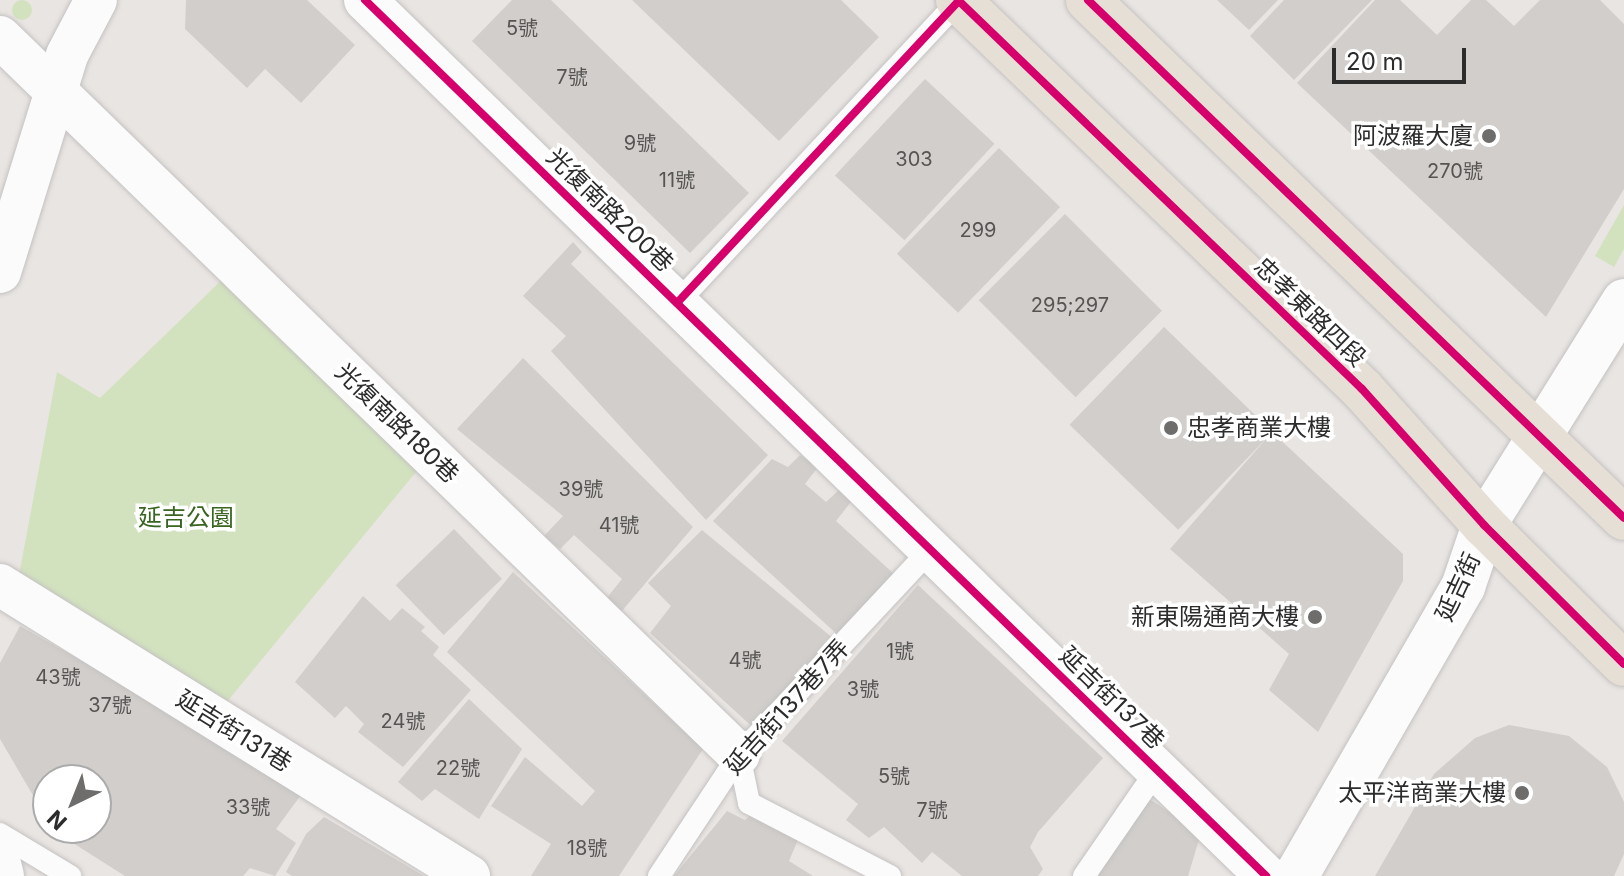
<!DOCTYPE html>
<html>
<head>
<meta charset="utf-8">
<style>
  body { margin:0 }
  #map { position:relative; width:1624px; height:876px; overflow:hidden; background:#e9e5e2; font-family:Inter,"Noto Sans TC",sans-serif }
  div>[style] { position:absolute }
  .green>* { inset:0; background:#d2e2be }
  .round { border-radius:50% }
  .building>* { inset:0; background:#d1cecb; transform-origin:0 0 }
  .roads { filter:drop-shadow(0 0 2px #c4c2c2) drop-shadow(0 0 2px #c4c2c2) }
  .lane>* { height:22px; margin:-11px; padding:0 11px; transform-origin:11px; border-radius:11px; background:#fcfbfb }
  .street>* { height:42px; margin:-21px; padding:0 21px; transform-origin:21px; border-radius:21px; background:#fcfbfb }
  .secondary>* { height:44px; margin:-22px; padding:0 22px; transform-origin:22px; border-radius:22px; background:#fcfbfb }
  .primary>* { height:44px; margin:-22px; padding:0 22px; transform-origin:22px; border-radius:22px; background:#e6dfd5 }
  .cycleway>* { height:8px; margin:-4px; padding:0 4px; transform-origin:4px; border-radius:4px; background:#d6006c }
  .dots>* { width:22px; height:22px; translate:-50% -50%; box-sizing:border-box; border:4px solid #fff; border-radius:50% }
  span { translate:-50% -50%; white-space:nowrap; text-align:center; line-height:1.15; -webkit-text-stroke:7px #fff; paint-order:stroke }
  .number-label { font-size:20px; color:#565554 }
  .number-label span { -webkit-text-stroke-width:0 }
  .poi-label { font-size:24px; color:#2c2c2c }
  .right { translate:-100% -50%; text-align:right }
  .left { translate:0 -50%; text-align:left }
  .street-label { font-size:24px; color:#2c2c2c }
  .park-label { font-size:24px; color:#396520 }
  .north { position:absolute; left:32px; top:764px; width:80px; height:80px; box-sizing:border-box; background:#fff; border:2px solid #ababab; border-radius:50%; rotate:223deg; font-size:22px; font-weight:700; line-height:32px; text-align:center; color:#2c2c2c }
  .north::after { content:''; display:block; margin:auto; width:28px; height:36px; background:#6e6d6c; clip-path:polygon(50% 0,100% 100%,50% 72%,0 100%) }
  .scale { position:absolute; left:1332px; top:48px; width:134px; height:36px; box-sizing:border-box; border:4px solid #2c2c2c; border-top:0; padding-left:10px; font-size:24px; line-height:28px; white-space:nowrap; color:#2c2c2c; -webkit-text-stroke:6px #fff; paint-order:stroke }
</style>
</head>
<body>
<div id="map">
  <div class="green">
    <div class="round" style="left:12px;top:0;width:20px;height:20px"></div>
    <div style="clip-path:polygon(1624px 205px,1624px 249px,1614px 267px,1595px 256px)"></div>
    <div style="clip-path:polygon(231px 271px,425px 461px,221px 709px,17px 586px,57px 372px,100px 398px)"></div>
  </div>
  <div class="building">
    <div style="clip-path:polygon(186px 0,307px 0,355px 45px,301px 103px,265px 69px,247px 88px,185px 29px)"></div>
    <div style="clip-path:polygon(512px 0,551px 0,749px 193px,690px 253px,472px 41px)"></div>
    <div style="clip-path:polygon(632px 0,841px 0,879px 37px,779px 141px)"></div>
    <div style="clip-path:polygon(1217px 0,1278px 0,1249px 30px)"></div>
    <div style="clip-path:polygon(1284px 0,1372px 0,1294px 80px,1250px 36px)"></div>
    <div style="clip-path:polygon(1375px 0,1400px 0,1437px 35px,1471px 0,1486px 0,1514px 26px,1540px 0,1600px 0,1624px 24px,1624px 189px,1546px 317px,1297px 83px)"></div>
    <div style="left:925px;top:79px;width:95px;height:132px;rotate:43deg"></div>
    <div style="left:999px;top:148px;width:85px;height:147px;rotate:44deg"></div>
    <div style="left:1065px;top:214px;width:137px;height:122px;rotate:45deg"></div>
    <div style="clip-path:polygon(573px 242px,582px 252px,571px 264px,768px 455px,706px 520px,551px 351px,566px 336px,523px 296px)"></div>
    <div style="left:1164px;top:327px;width:151px;height:136px;rotate:44deg"></div>
    <div style="clip-path:polygon(523px 358px,693px 527px,621px 612px,606px 599px,622px 579px,574px 535px,560px 549px,544px 536px,563px 516px,457px 429px)"></div>
    <div style="clip-path:polygon(1272px 432px,1403px 554px,1403px 581px,1318px 732px,1269px 690px,1289px 654px,1170px 549px)"></div>
    <div style="clip-path:polygon(800px 455px,818px 467px,805px 484px,826px 502px,841px 488px,854px 498px,836px 521px,894px 574px,840px 637px,713px 521px,772px 459px,788px 467px)"></div>
    <div style="left:454px;top:529px;width:69px;height:81px;rotate:46deg"></div>
    <div style="clip-path:polygon(702px 530px,834px 639px,759px 733px,650px 633px,671px 606px,648px 583px)"></div>
    <div style="clip-path:polygon(513px 572px,703px 749px,619px 876px,531px 876px,551px 844px,491px 806px,525px 757px,582px 806px,595px 791px,447px 652px)"></div>
    <div style="clip-path:polygon(918px 585px,1103px 758px,1038px 832px,1030px 847px,1043px 869px,1038px 876px,962px 876px,932px 852px,922px 863px,884px 827px,869px 838px,846px 820px,858px 804px,782px 741px)"></div>
    <div style="clip-path:polygon(363px 596px,390px 621px,402px 608px,425px 627px,421px 631px,439px 647px,433px 655px,471px 690px,403px 767px,358px 732px,364px 724px,346px 706px,335px 718px,295px 682px)"></div>
    <div style="clip-path:polygon(20px 626px,306px 788px,276px 829px,296px 843px,275px 876px,250px 868px,243px 876px,125px 876px,54px 831px,96px 828px,96px 780px,48px 780px,48px 821px,0 739px,0 663px)"></div>
    <div style="clip-path:polygon(469px 699px,522px 749px,479px 819px,435px 789px,422px 801px,398px 782px)"></div>
    <div style="clip-path:polygon(1509px 725px,1569px 736px,1607px 767px,1624px 802px,1624px 854px,1614px 876px,1375px 876px,1434px 774px,1475px 738px)"></div>
    <div style="clip-path:polygon(1148px 798px,1201px 833px,1188px 876px,1097px 876px)"></div>
    <div style="clip-path:polygon(727px 811px,745px 820px,754px 812px,800px 835px,789px 861px,813px 876px,674px 876px)"></div>
    <div style="clip-path:polygon(324px 817px,424px 876px,292px 876px,286px 872px,306px 834px)"></div>
  </div>
  <div class="roads">
    <div class="lane">
      <div style="left:677px;top:303px;width:413px;rotate:-47deg"></div>
      <div style="left:739px;top:755px;width:49px;rotate:78.2deg"></div>
      <div style="left:749px;top:803px;width:159px;rotate:27.4deg"></div>
      <div style="left:0;top:834px;width:82px;rotate:31deg"></div>
      <div style="left:659px;top:876px;width:145px;rotate:-56.5deg"></div>
      <div style="left:739px;top:755px;width:280px;rotate:-47deg"></div>
      <div style="left:1084px;top:876px;width:129px;rotate:-55.4deg"></div>
    </div>
    <div class="street">
      <div style="left:365px;top:0;width:1257px;rotate:44.19deg"></div>
      <div style="left:0;top:37px;width:1030px;rotate:44.17deg"></div>
      <div style="left:0;top:272px;width:227px;rotate:-72.8deg"></div>
      <div style="left:67px;top:55px;width:62px;rotate:-62.2deg"></div>
      <div style="left:0;top:585px;width:552px;rotate:31.82deg"></div>
      <div style="left:0;top:864px;width:12px;rotate:76deg"></div>
    </div>
    <div class="secondary">
      <div style="left:1296px;top:876px;width:334px;rotate:-60deg"></div>
      <div style="left:1463px;top:587px;width:65px;rotate:-71.3deg"></div>
      <div style="left:1484px;top:525px;width:264px;rotate:-58deg"></div>
    </div>
    <div class="primary">
      <div style="left:958px;top:0;width:561px;rotate:43.92deg"></div>
      <div style="left:1362px;top:389px;width:183px;rotate:48.1deg"></div>
      <div style="left:1484px;top:525px;width:197px;rotate:44.8deg"></div>
      <div style="left:1088px;top:0;width:745px;rotate:44.02deg"></div>
    </div>
  </div>
  <div class="cycleway">
    <div style="left:365px;top:0;width:1257px;rotate:44.19deg"></div>
    <div style="left:958px;top:0;width:561px;rotate:43.92deg"></div>
    <div style="left:1362px;top:389px;width:183px;rotate:48.1deg"></div>
    <div style="left:1484px;top:525px;width:197px;rotate:44.8deg"></div>
    <div style="left:1088px;top:0;width:745px;rotate:44.02deg"></div>
    <div style="left:677px;top:303px;width:413px;rotate:-47deg"></div>
  </div>
  <div class="dots">
    <div style="left:1489px;top:136px;background:#6e6d6c"></div>
    <div style="left:1171px;top:428px;background:#6e6d6c"></div>
    <div style="left:1315px;top:617px;background:#6e6d6c"></div>
    <div style="left:1522px;top:793px;background:#6e6d6c"></div>
  </div>
  <div class="number-label">
    <span style="left:522px;top:28px">5號</span>
    <span style="left:572px;top:77px">7號</span>
    <span style="left:640px;top:143px">9號</span>
    <span style="left:914px;top:159px">303</span>
    <span style="left:1455px;top:171px">270號</span>
    <span style="left:677px;top:180px">11號</span>
    <span style="left:978px;top:230px">299</span>
    <span style="left:1070px;top:305px">295;297</span>
    <span style="left:581px;top:489px">39號</span>
    <span style="left:619px;top:525px">41號</span>
    <span style="left:900px;top:651px">1號</span>
    <span style="left:745px;top:660px">4號</span>
    <span style="left:58px;top:677px">43號</span>
    <span style="left:863px;top:689px">3號</span>
    <span style="left:110px;top:705px">37號</span>
    <span style="left:403px;top:721px">24號</span>
    <span style="left:458px;top:768px">22號</span>
    <span style="left:894px;top:776px">5號</span>
    <span style="left:248px;top:807px">33號</span>
    <span style="left:932px;top:810px">7號</span>
    <span style="left:587px;top:848px">18號</span>
  </div>
  <div class="poi-label">
    <span class="right" style="left:1473px;top:136px">阿波羅大廈</span>
    <span class="left" style="left:1187px;top:428px">忠孝商業大樓</span>
    <span class="right" style="left:1299px;top:617px">新東陽通商大樓</span>
    <span class="right" style="left:1506px;top:793px">太平洋商業大樓</span>
  </div>
  <div class="street-label">
    <span style="left:610px;top:210px;rotate:44deg">光復南路200巷</span>
    <span style="left:1310px;top:312px;rotate:44deg">忠孝東路四段</span>
    <span style="left:397px;top:423px;rotate:44deg">光復南路180巷</span>
    <span style="left:1458px;top:587px;rotate:-65deg">延吉街</span>
    <span style="left:1112px;top:698px;rotate:44deg">延吉街137巷</span>
    <span style="left:787px;top:707px;rotate:-48deg">延吉街137巷7弄</span>
    <span style="left:234px;top:731px;rotate:32deg">延吉街131巷</span>
  </div>
  <div class="park-label">
    <span style="left:186px;top:518px">延吉公園</span>
  </div>
  <div class="north">N</div>
  <div class="scale">20 m</div>
</div>
</body>
</html>
